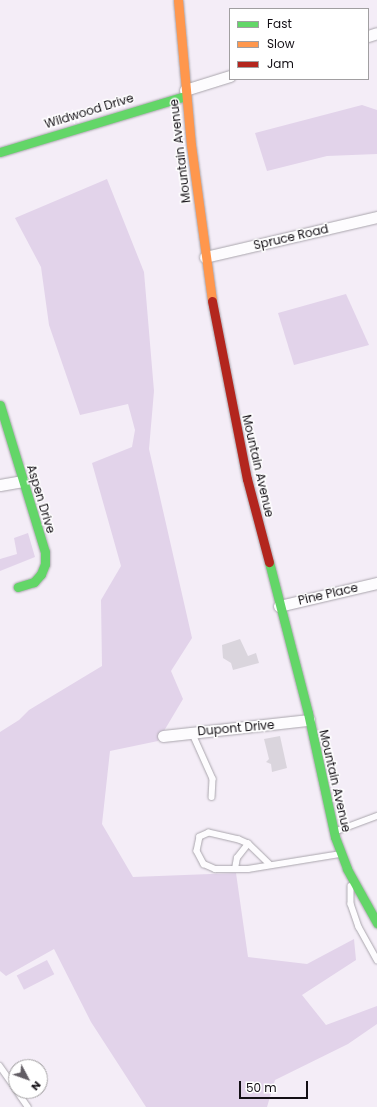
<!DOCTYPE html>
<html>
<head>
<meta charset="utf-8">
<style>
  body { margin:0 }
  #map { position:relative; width:377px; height:1107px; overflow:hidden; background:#f4edf7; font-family:Poppins,sans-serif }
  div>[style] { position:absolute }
  .green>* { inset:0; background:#e2d3ea; transform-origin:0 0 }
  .building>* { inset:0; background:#dad5dd }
  .roads { filter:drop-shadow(0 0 1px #aaa6ad) drop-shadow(0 0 1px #aaa6ad) }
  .lane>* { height:5.5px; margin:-2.75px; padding:0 2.75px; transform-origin:2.75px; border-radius:2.75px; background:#fdfcfe }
  .street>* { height:11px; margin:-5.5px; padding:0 5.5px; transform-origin:5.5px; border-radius:5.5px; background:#fdfcfe }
  .fast>* { height:9px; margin:-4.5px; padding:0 4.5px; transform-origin:4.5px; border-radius:4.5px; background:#63d668 }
  .slow>* { height:9px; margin:-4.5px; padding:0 4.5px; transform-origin:4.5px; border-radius:4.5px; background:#ff974d }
  .jam>* { height:9px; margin:-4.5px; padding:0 4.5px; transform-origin:4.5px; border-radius:4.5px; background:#b3261e }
  span { translate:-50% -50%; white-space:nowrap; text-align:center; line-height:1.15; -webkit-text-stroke:3px #fff; paint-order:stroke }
  .street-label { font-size:12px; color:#130f15 }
  .legend { position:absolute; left:229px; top:8px; width:140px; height:72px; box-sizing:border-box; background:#fff; border:1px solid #a19fa1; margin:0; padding:5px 7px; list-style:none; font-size:12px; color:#130f15 }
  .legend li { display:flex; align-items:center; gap:8px; height:20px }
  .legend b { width:20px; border:1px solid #a19fa1 }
  .north { position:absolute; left:8px; top:1059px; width:40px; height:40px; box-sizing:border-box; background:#fff; border:1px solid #a19fa1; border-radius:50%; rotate:131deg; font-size:11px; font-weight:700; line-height:16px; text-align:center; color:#130f15 }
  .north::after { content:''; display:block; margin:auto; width:14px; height:18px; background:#625d64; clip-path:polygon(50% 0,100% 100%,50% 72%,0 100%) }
  .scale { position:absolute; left:239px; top:1081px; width:69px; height:18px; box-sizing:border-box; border:2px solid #130f15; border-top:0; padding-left:5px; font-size:12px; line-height:14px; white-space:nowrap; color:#130f15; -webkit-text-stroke:3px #fff; paint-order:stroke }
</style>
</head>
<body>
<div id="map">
  <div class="green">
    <div style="clip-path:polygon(362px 105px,377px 110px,377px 154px,327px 156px,267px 171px,255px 133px)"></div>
    <div style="clip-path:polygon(107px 179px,144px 272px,154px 391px,149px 449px,192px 638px,171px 671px,183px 699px,158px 741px,110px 751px,102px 824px,133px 877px,236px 873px,248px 957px,307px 964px,354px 939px,356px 960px,302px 995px,326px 1025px,377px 1006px,377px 1024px,348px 1044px,275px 1080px,267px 1107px,146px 1107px,91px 1022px,54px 949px,6px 976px,0 971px,0 732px,19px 720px,29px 710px,102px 666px,101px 600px,121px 566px,92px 463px,132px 447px,135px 430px,128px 404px,80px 415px,49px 325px,41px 267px,15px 218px)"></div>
    <div style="clip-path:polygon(346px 294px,369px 345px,294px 365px,278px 313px)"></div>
    <div style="clip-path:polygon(28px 533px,35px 557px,0 571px,0 559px,17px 554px,14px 538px)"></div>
    <div style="left:47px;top:960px;width:16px;height:34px;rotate:63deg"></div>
  </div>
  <div class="building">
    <div style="clip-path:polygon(240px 639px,248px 656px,256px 653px,259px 663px,233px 670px,231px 663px,223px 658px,222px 645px)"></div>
    <div style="clip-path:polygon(280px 736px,287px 768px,272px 772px,271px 764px,266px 762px,269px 759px,264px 739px)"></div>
  </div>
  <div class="roads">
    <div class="lane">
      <div style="left:192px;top:732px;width:51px;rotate:65.9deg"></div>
      <div style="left:213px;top:779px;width:18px;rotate:93deg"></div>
      <div style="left:334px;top:832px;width:46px;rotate:-20.4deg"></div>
      <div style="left:270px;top:865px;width:30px;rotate:-136deg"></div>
      <div style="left:248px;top:844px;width:10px;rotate:-156deg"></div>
      <div style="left:239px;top:840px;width:31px;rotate:-167deg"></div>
      <div style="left:209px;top:833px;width:10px;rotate:156deg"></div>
      <div style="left:200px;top:837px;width:14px;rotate:102deg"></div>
      <div style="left:197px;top:851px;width:15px;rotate:62deg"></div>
      <div style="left:204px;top:864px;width:12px;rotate:24deg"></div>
      <div style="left:215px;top:869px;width:33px"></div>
      <div style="left:248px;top:869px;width:94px;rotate:-9.2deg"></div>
      <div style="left:235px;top:869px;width:11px;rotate:-80deg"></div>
      <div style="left:237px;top:858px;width:18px;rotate:-52deg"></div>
      <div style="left:351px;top:886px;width:18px;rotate:90deg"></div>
      <div style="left:351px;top:904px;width:24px;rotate:71deg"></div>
      <div style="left:359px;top:927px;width:38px;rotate:61deg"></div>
      <div style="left:0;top:1066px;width:28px;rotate:55deg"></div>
      <div style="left:17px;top:1091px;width:19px;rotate:55deg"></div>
    </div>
    <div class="street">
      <div style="left:368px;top:36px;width:9px;rotate:-18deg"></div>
      <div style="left:185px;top:90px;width:47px;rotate:-17.3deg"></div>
      <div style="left:205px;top:257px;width:177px;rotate:-13.1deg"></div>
      <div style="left:0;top:485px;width:23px;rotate:-10deg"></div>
      <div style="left:279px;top:606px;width:101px;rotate:-13.2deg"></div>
      <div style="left:163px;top:736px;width:147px;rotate:-6.3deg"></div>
    </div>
    <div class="fast">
      <div style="left:0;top:152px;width:194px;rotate:-16.8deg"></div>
      <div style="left:0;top:405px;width:154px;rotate:73deg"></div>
      <div style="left:45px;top:552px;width:12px;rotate:90deg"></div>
      <div style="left:45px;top:564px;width:11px;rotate:112deg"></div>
      <div style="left:41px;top:574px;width:11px;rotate:131deg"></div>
      <div style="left:34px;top:582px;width:17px;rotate:163deg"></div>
      <div style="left:269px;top:562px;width:156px;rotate:75.5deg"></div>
      <div style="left:308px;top:713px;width:127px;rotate:77.7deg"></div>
      <div style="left:335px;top:837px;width:34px;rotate:69deg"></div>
      <div style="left:347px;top:869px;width:62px;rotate:60.9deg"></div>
    </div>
    <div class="slow">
      <div style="left:178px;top:0;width:146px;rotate:84.9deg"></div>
      <div style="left:191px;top:145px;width:157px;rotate:82.3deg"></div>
    </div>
    <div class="jam">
      <div style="left:212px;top:301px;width:181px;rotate:78.9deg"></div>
      <div style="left:247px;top:479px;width:86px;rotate:75.2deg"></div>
    </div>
  </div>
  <div class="street-label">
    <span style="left:89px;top:111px;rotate:-17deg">Wildwood Drive</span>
    <span style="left:180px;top:151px;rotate:-97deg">Mountain Avenue</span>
    <span style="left:291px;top:237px;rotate:-13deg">Spruce Road</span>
    <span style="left:258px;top:466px;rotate:77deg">Mountain Avenue</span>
    <span style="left:41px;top:499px;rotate:73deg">Aspen Drive</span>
    <span style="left:328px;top:594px;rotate:-13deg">Pine Place</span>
    <span style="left:236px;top:728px;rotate:-5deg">Dupont Drive</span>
    <span style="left:335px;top:781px;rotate:77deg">Mountain Avenue</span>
  </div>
  <ul class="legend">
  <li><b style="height:5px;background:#63d668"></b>Fast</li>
  <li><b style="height:5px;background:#ff974d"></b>Slow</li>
  <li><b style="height:5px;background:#b3261e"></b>Jam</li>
  </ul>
  <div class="north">N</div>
  <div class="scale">50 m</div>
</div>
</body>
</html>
